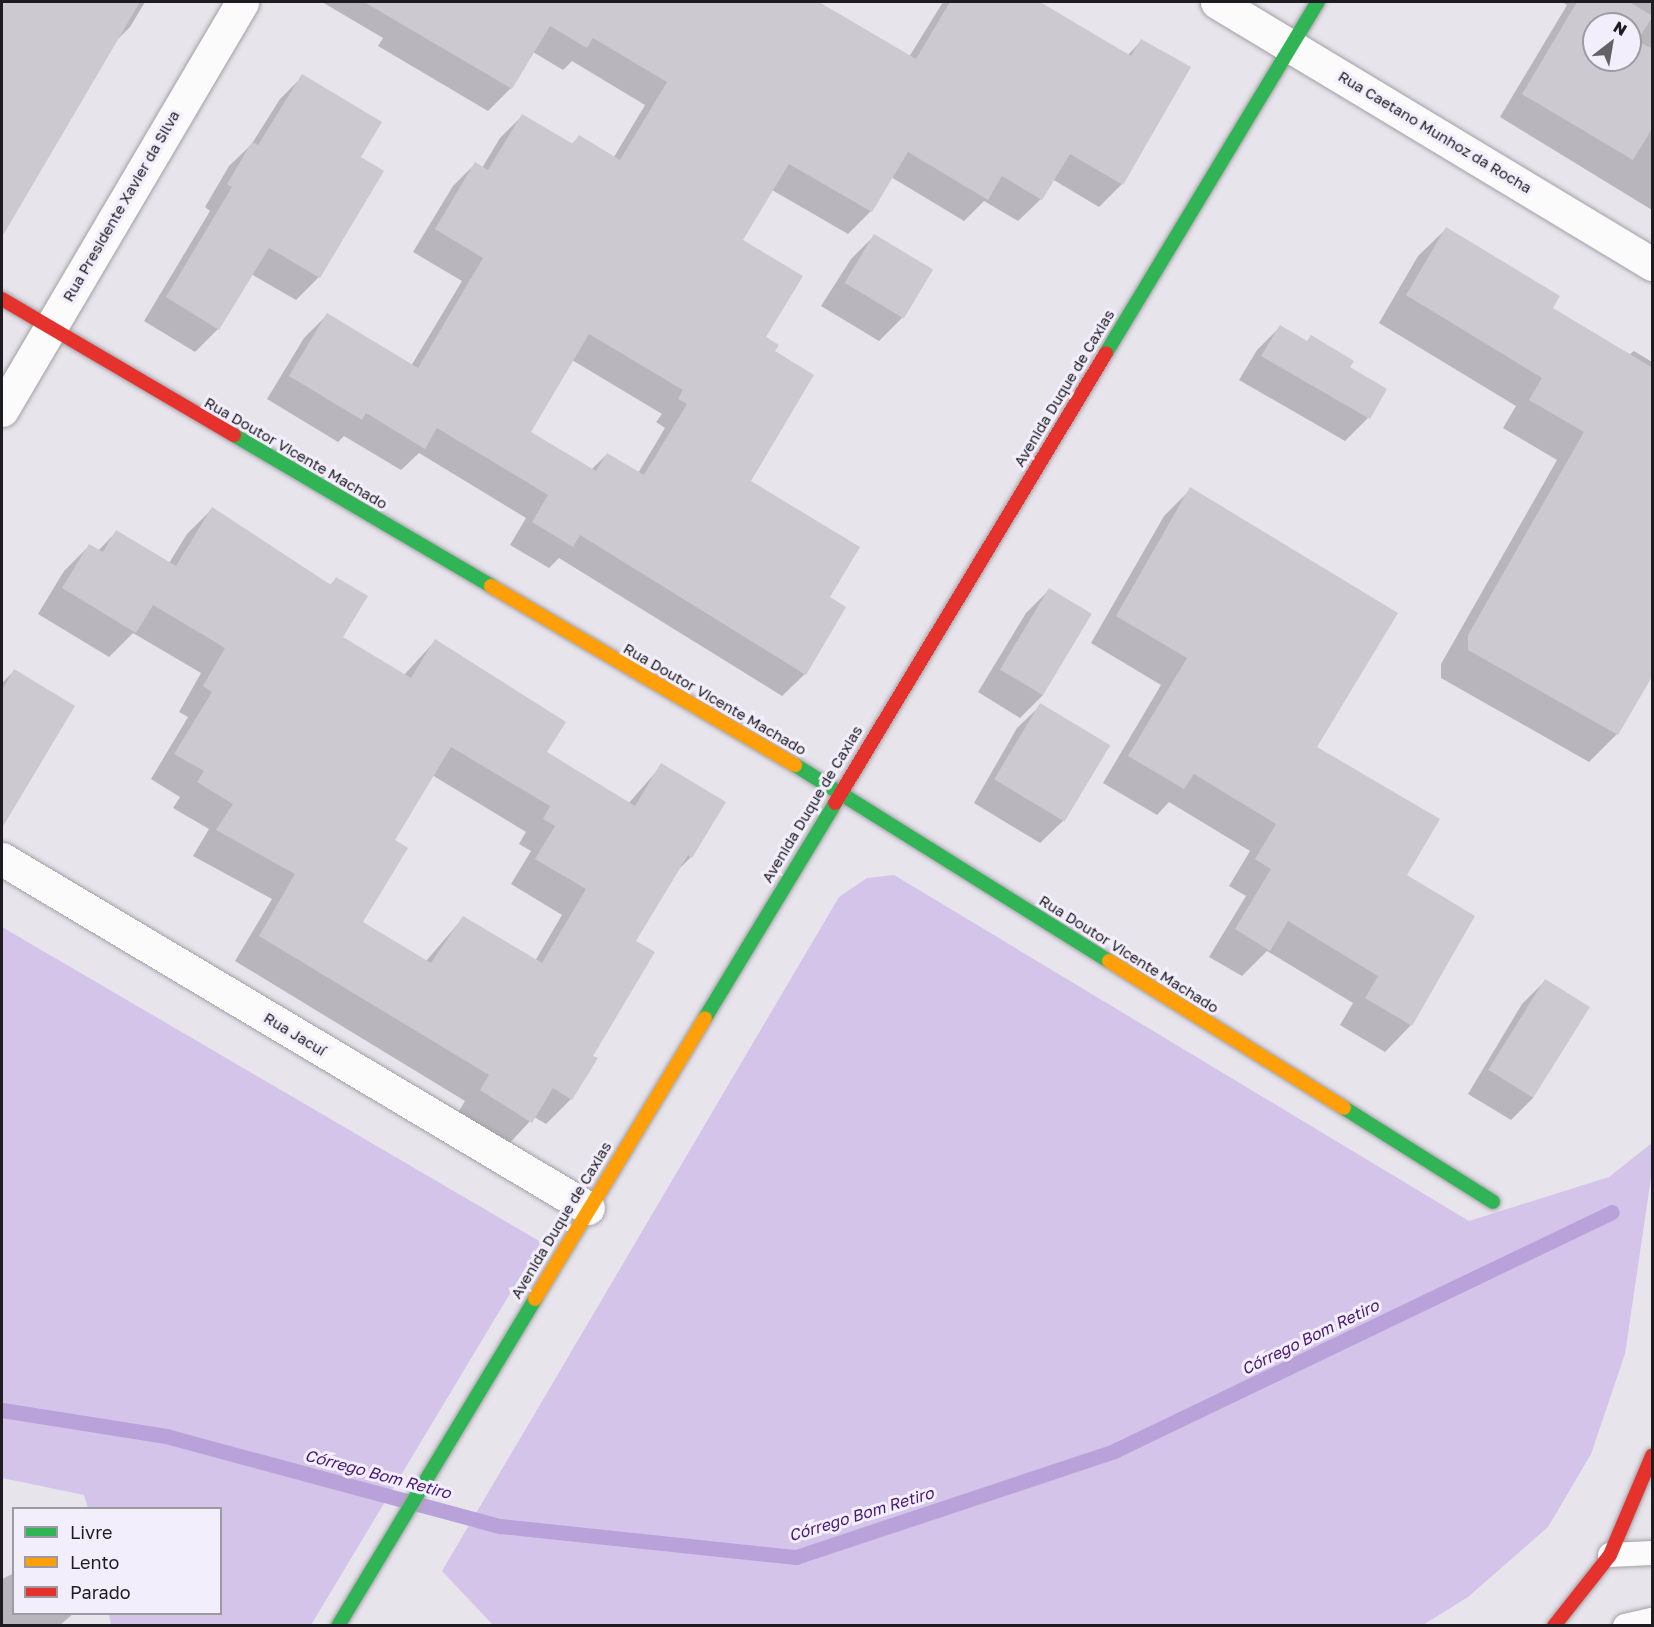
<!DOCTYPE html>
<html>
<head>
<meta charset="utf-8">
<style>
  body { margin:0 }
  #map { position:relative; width:1654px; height:1627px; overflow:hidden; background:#e7e4ec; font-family:"Golos Text",sans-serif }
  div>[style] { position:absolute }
  .green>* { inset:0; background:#d4c4ea }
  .shadow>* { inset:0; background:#0003 }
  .stream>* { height:15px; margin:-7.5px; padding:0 7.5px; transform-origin:7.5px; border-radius:7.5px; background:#b9a1da }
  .building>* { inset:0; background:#cccad0; transform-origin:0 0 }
  .roads { filter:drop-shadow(0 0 2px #a29fa5) drop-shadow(0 0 2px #a29fa5) }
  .lane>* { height:24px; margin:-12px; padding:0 12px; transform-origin:12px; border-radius:12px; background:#fbfbfc }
  .street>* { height:33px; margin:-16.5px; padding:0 16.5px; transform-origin:16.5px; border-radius:16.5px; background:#fbfbfc }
  .fast>* { height:14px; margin:-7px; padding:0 7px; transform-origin:7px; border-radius:7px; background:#30b455 }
  .slow>* { height:14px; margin:-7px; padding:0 7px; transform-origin:7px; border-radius:7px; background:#ff9f0a }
  .jam>* { height:14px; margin:-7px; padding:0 7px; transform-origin:7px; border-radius:7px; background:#e5322d }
  span { translate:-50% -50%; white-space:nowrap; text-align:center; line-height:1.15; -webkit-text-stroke:6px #f3eefc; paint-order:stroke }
  .street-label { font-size:15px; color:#1e1c21 }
  .water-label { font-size:16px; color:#491875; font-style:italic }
  .frame { position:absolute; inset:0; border:3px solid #1e1c21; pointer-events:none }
  .legend { position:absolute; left:12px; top:1507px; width:210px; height:108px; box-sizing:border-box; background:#f3eefc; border:2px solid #9e9aa4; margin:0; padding:8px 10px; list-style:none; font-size:18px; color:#1e1c21 }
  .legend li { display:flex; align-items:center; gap:12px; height:30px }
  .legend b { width:30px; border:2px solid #9e9aa4 }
  .north { position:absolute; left:1582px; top:12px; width:60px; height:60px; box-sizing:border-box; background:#f3eefc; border:2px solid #9e9aa4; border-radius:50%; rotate:31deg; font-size:16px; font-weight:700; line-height:24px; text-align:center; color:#1e1c21 }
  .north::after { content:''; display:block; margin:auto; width:21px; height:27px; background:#646268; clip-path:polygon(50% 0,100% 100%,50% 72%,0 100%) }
</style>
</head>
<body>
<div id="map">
  <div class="green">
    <div style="clip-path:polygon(894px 875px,1469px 1221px,1609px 1177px,1652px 1143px,1652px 1171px,1625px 1354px,1591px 1454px,1548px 1527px,1468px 1597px,1423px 1625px,493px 1625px,442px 1571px,839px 897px,867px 878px)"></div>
    <div style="clip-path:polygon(2px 927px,541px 1242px,311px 1625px,111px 1625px,109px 1614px,220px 1614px,220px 1508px,88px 1508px,84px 1495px,2px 1478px)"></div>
  </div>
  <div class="shadow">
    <div style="clip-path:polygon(2px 2px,145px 2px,130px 27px,113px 44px,17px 207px,2px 223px)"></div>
    <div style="clip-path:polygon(evenodd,322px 2px,472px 2px,504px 21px,516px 2px,784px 2px,804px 14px,816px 2px,909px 57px,943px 2px,1037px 2px,1127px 56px,1141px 41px,1122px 184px,1099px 207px,1052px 179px,1041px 199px,1018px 221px,984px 201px,964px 221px,891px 177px,871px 211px,848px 234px,772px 190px,741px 241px,764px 337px,773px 352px,749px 482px,828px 598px,805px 674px,782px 696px,559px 558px,549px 568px,510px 545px,526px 518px,419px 453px,401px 470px,344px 436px,338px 442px,267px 399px,304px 338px,327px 315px,411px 366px,462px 281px,413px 252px,453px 186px,475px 164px,482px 168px,500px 138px,522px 116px,571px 145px,579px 137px,614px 157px,645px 105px,572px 61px,563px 70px,533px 52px,511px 88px,488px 111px,378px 46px,383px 38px,322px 2px,572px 360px,662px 414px,656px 422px,665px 428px,638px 473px,607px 454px,591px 470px,529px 432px,572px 360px)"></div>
    <div style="clip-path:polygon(evenodd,1562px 2px,1652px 2px,1652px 210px,1500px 117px,1567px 5px,1562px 2px,1594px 24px,1630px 24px,1630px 60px,1594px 60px,1594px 24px)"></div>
    <div style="clip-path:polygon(303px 76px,359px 158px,382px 172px,319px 277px,296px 300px,251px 274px,218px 329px,195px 352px,144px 321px,210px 211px,205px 207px,229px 166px,251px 145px,280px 99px)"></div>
    <div style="clip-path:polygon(1446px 229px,1551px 309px,1629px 355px,1634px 351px,1652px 362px,1652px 672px,1617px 734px,1589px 762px,1441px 678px,1441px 664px,1557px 460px,1503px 428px,1516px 406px,1379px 323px,1418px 256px)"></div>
    <div style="clip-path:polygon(874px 236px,902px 318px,879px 341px,821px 306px,851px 259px)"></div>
    <div style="clip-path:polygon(1280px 327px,1368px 418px,1345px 441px,1239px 380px,1257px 350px)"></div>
    <div style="clip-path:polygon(1191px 489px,1315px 747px,1405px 875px,1411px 1025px,1385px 1052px,1340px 1025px,1353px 1003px,1267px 951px,1242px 976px,1209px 957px,1246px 896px,1229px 886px,1250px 851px,1169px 802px,1157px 815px,1103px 783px,1161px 685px,1091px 643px,1164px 516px)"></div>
    <div style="clip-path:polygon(evenodd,212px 509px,329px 586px,336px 579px,341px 638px,404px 675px,435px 641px,545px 753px,628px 804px,662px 765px,691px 857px,676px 872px,634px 941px,571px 1099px,546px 1124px,534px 1117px,506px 1147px,456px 1116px,465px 1101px,235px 961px,272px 899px,193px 856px,209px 829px,173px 808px,180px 797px,151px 779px,188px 717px,179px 712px,201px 673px,133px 633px,109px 657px,38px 614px,64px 571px,89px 546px,98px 551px,116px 532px,169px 563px,187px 534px,212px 509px,432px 775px,526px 832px,519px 844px,531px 851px,511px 884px,562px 915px,535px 961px,463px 918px,426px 961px,361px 923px,393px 840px,432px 775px)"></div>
    <div style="clip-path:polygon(1049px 590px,1043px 695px,1020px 718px,978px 692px,1026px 613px)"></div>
    <div style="clip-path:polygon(14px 671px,22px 791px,2px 812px,2px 683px)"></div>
    <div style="clip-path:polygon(1041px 705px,1064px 820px,1040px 843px,974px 803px,1017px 728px)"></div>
    <div style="clip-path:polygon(1545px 981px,1534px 1097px,1511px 1120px,1468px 1094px,1522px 1004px)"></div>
    <div style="clip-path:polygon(14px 1573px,14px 1614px,73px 1614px,59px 1626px,2px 1626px,2px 1579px)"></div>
  </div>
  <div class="stream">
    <div style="left:2px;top:1410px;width:166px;rotate:9deg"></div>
    <div style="left:166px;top:1436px;width:346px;rotate:15.1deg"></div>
    <div style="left:500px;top:1526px;width:298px;rotate:6deg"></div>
    <div style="left:796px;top:1557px;width:335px;rotate:-18.4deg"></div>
    <div style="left:1114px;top:1451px;width:552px;rotate:-25.64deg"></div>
  </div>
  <div class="building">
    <div style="clip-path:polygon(2px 2px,140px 2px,2px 237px)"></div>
    <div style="clip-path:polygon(evenodd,364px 2px,819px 2px,916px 59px,950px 2px,1040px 2px,1131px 56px,1141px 39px,1191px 67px,1123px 185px,1070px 154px,1042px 200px,1002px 176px,988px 200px,908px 152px,872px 212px,789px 164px,743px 240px,803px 276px,766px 337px,779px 345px,775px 351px,814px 375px,751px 481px,860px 547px,830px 597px,846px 607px,806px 675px,580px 535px,573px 547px,532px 522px,548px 495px,437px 428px,425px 449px,366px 413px,362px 420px,289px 376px,327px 313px,418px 368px,483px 258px,435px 229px,475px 162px,488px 170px,522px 114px,573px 144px,579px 135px,620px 160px,667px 82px,593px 38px,587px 48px,550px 26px,512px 89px,364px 2px,589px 334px,683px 390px,678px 399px,687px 404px,644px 475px,607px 453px,596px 471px,531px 432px,589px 334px)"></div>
    <div style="clip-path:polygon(evenodd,1577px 2px,1629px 2px,1653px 16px,1637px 41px,1653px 49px,1653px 127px,1633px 160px,1522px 94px,1577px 2px,1594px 24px,1630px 24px,1630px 60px,1594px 60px,1594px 24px)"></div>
    <div style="clip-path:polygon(302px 74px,382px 122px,361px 157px,384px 171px,320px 278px,269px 248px,219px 330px,166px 297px,232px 187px,227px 184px,252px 142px,258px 145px)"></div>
    <div style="clip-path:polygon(1446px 227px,1560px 296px,1553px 308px,1653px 368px,1653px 675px,1618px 735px,1468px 650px,1468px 635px,1584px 432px,1529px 400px,1542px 378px,1406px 295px)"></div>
    <div style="left:874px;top:234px;width:69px;height:57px;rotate:31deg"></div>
    <div style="clip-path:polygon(1280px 325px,1307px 341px,1311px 335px,1354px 361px,1350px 367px,1387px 389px,1370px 419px,1261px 356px)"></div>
    <div style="clip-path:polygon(1190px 487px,1398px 613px,1317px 747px,1440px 819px,1407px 875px,1475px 916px,1412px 1026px,1365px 998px,1378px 976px,1288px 921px,1270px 951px,1235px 929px,1271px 869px,1255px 859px,1276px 824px,1194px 774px,1184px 789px,1128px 756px,1187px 658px,1116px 616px)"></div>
    <div style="clip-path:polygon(evenodd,212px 507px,331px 585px,336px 577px,368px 596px,343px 637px,411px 678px,435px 639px,566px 722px,547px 752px,635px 806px,661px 763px,726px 802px,692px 858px,688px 855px,636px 941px,655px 952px,593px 1056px,598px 1058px,572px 1100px,553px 1088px,532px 1123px,480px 1090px,489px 1075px,259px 936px,295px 874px,216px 830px,233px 804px,197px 782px,204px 771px,174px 754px,212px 692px,203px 686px,225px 648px,153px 605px,136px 633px,62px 588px,89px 544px,103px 552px,116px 530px,176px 566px,212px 507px,451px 747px,550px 806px,543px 819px,555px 826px,535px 859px,586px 889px,542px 963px,463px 916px,431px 963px,363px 922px,408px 848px,395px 840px,451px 747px)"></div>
    <div style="left:1049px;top:588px;width:50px;height:95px;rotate:31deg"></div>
    <div style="clip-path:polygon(14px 669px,75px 706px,2px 828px,2px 690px)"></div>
    <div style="left:1040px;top:703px;width:82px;height:89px;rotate:31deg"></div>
    <div style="left:1545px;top:979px;width:53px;height:107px;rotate:32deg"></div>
  </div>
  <div class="roads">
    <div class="lane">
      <div style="left:1610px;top:1555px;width:42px;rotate:-2.7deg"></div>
      <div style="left:1625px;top:1626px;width:28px;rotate:-13deg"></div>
    </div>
    <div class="street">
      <div style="left:1217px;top:2px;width:508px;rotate:31.06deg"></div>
      <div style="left:2px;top:410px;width:473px;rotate:-59.5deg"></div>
      <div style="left:2px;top:859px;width:682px;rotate:30.78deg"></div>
    </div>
    <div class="fast">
      <div style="left:1106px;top:353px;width:410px;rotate:-58.9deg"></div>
      <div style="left:234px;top:435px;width:298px;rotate:30.4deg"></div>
      <div style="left:795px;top:765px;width:370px;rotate:32deg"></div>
      <div style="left:705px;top:1018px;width:251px;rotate:-58.8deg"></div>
      <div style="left:1344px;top:1108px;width:176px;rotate:32.2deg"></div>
      <div style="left:338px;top:1626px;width:382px;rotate:-58.9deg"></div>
    </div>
    <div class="slow">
      <div style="left:491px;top:586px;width:353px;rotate:30.5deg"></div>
      <div style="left:1109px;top:961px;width:277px;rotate:32deg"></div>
      <div style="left:535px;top:1299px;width:328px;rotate:-58.8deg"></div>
    </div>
    <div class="jam">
      <div style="left:2px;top:299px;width:269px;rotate:30.4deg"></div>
      <div style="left:835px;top:803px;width:525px;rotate:-58.94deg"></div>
      <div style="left:1554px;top:1626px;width:90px;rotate:-51.7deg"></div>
      <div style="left:1610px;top:1555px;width:108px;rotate:-67deg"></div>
    </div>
  </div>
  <div class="street-label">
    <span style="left:1435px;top:132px;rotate:31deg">Rua Caetano Munhoz da Rocha</span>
    <span style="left:121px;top:206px;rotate:-60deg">Rua Presidente Xavier da Silva</span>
    <span style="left:1064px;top:388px;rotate:-59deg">Avenida Duque de Caxias</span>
    <span style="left:296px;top:453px;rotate:30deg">Rua Doutor Vicente Machado</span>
    <span style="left:715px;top:699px;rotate:30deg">Rua Doutor Vicente Machado</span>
    <span style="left:812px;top:804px;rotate:-59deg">Avenida Duque de Caxias</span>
    <span style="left:1129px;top:954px;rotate:32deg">Rua Doutor Vicente Machado</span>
    <span style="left:295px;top:1034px;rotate:31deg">Rua Jacuí</span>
    <span style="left:561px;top:1220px;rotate:-59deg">Avenida Duque de Caxias</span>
  </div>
  <div class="water-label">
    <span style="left:1310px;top:1337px;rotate:-26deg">Córrego Bom Retiro</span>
    <span style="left:378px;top:1474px;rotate:15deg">Córrego Bom Retiro</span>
    <span style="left:861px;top:1514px;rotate:-17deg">Córrego Bom Retiro</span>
  </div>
  <div class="frame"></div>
  <ul class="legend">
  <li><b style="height:8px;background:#30b455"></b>Livre</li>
  <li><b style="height:8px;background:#ff9f0a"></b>Lento</li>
  <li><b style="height:8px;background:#e5322d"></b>Parado</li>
  </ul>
  <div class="north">N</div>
</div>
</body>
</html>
